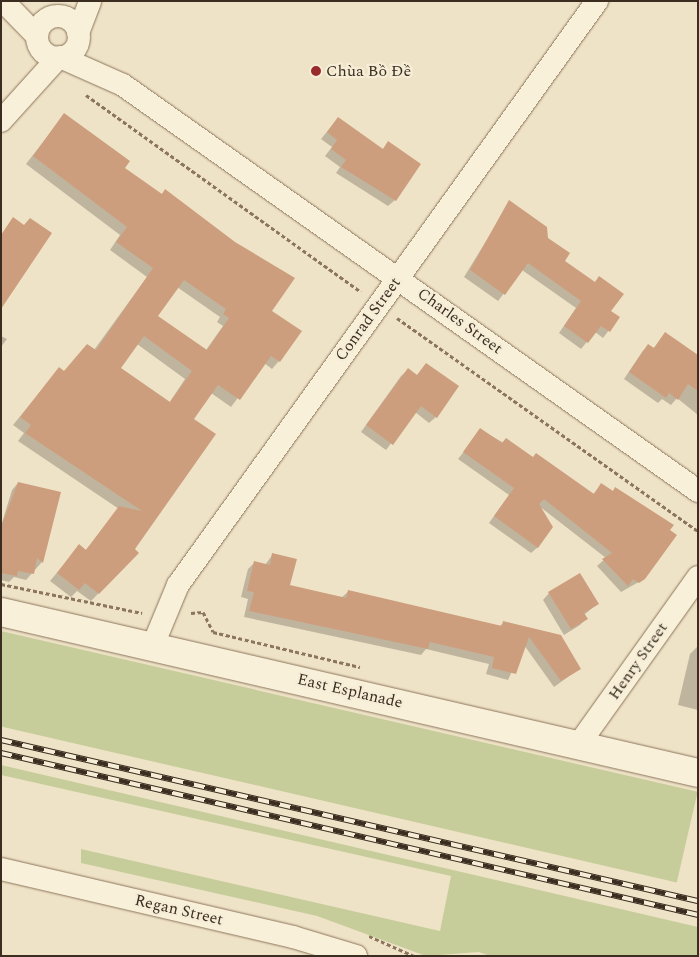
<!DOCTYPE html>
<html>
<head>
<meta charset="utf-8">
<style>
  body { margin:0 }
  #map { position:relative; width:699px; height:957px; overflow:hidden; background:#efe3c7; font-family:Spectral,serif }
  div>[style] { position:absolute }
  .green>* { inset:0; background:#c7cd9a; transform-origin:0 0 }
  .shadow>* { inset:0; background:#0003 }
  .building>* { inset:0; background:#cd9e7d }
  .path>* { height:3px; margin-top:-1.5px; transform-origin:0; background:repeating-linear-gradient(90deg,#8b755c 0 4px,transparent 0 6.5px) }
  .roads { filter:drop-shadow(0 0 1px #8b755c) drop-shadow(0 0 1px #8b755c) }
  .street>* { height:22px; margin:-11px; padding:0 11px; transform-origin:11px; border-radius:11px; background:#f9f0da }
  .street>.ring { margin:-11px; padding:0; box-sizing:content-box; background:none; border:22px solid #f9f0da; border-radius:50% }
  .secondary>* { height:28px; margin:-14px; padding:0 14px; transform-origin:14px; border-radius:14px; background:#f9f0da }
  .rail>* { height:5.5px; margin-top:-2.75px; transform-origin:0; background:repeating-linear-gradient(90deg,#f6edd7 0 11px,#3b2d20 0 22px); box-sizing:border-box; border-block:1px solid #3b2d20 }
  .dots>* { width:14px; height:14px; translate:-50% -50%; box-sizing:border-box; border:2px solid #f6edd7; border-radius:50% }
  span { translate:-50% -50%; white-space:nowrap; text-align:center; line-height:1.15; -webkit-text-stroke:4.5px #f6edd7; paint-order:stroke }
  .poi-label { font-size:16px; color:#3b2d20 }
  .left { translate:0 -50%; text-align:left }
  .street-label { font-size:16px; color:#3b2d20 }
  .frame { position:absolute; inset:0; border:2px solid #3b2d20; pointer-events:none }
</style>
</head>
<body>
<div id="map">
  <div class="green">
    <div style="left:1px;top:631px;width:715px;height:93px;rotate:13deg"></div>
    <div style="clip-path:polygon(1px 765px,698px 927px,698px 956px,490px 956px,479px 952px,426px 956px,317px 916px,81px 863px,81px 849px,440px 931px,451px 876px,1px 775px)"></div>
  </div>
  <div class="shadow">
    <div style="clip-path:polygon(evenodd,64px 115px,123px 168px,161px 195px,165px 191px,271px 311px,279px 361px,272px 369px,264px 363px,231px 407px,211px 393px,193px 419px,133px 549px,138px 553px,91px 601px,77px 591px,71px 597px,50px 581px,79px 546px,85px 551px,119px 509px,18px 441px,24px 433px,13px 425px,59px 369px,63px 372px,94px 350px,147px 277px,110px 250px,120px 235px,26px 164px,64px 115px,177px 287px,220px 317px,217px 322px,223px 326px,206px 350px,156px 316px,177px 287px,64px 115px,137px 344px,185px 379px,169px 403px,120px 368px,137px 344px)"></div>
    <div style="clip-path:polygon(338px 118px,382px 150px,388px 143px,395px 200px,388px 206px,336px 173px,340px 167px,325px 156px,332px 147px,321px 139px)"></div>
    <div style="clip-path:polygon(510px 202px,563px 261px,594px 283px,599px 278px,609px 311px,618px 318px,603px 338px,595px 332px,581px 349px,559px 333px,576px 308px,522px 270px,498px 301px,464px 277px)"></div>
    <div style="clip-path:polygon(665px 334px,698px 357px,698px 415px,677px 398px,671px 405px,662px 399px,658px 403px,624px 379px,642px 352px,648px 345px,653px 349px)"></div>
    <div style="clip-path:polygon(1px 336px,7px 339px,1px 347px)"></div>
    <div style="clip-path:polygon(426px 365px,436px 417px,429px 423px,415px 412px,386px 450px,361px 432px,401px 376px,408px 370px,416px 376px)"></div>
    <div style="clip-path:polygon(481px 430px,593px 494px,602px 485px,612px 492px,615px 489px,644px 579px,621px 592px,597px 566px,606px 558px,539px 506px,538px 547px,531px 553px,489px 523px,509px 495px,458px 459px)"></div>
    <div style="clip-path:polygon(18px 483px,42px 562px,26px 580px,14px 577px,9px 582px,1px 580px,1px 526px,12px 490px)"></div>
    <div style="clip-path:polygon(273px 554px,289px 586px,342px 597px,349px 591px,499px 627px,503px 623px,560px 636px,579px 669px,554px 687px,524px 645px,508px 680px,486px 674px,489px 664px,426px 649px,421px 655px,244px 617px,248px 599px,241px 597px,248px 569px,255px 562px,265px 565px)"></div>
    <div style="clip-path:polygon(549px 593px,597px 604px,584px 615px,586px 619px,580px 625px,564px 635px,543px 600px)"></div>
    <div style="clip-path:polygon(698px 646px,698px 710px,678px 705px,690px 654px)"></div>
  </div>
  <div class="building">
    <div style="clip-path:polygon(evenodd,64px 113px,130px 161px,125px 168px,162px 194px,165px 189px,235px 242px,295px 278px,272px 311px,302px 331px,280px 362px,271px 356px,240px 400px,218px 385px,194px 419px,216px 434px,135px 549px,139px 553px,99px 594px,85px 583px,79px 590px,57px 573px,79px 544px,86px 550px,119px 506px,142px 511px,25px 433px,31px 425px,20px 417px,59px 367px,64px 371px,87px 344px,96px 350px,153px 268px,116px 242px,127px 227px,33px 156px,64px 113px,184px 280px,226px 309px,223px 314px,229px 318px,207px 350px,158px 316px,184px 280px,64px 113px,144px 336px,192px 371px,170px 402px,121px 368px,144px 336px)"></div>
    <div style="clip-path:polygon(338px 117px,383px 149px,388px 141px,421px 164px,396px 201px,341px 167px,346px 160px,331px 149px,337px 140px,327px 132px)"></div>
    <div style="clip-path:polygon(509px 200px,547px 227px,548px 238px,570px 253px,565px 261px,595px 282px,599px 276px,624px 294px,611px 311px,620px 317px,610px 332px,601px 326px,588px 343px,564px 326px,581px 301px,528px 263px,505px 295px,470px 270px)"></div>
    <div style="clip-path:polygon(13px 217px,24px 225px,30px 218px,52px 233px,1px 309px,1px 235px)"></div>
    <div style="clip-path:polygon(665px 332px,698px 355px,698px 391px,688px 384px,678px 400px,669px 393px,666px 398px,629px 372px,648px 344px,654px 348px)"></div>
    <div style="clip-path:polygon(426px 363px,459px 386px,437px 418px,421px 406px,393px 445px,366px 425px,408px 368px,417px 375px)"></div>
    <div style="clip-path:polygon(480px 428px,502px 443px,506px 438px,533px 457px,536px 453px,594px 494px,601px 483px,613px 491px,615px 487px,674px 525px,670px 530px,677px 535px,645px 579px,639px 583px,633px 579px,628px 586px,602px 559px,612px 553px,544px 499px,539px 504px,553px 527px,538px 548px,494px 516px,514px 488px,463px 452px)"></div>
    <div style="clip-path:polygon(18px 482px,61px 492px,43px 563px,37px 558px,34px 574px,18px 571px,17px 576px,1px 573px,1px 527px)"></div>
    <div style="clip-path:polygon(272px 553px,297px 559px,290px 585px,346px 598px,348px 590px,502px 626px,503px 621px,561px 635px,581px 669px,561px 681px,529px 637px,516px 674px,492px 668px,494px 657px,430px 642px,428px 649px,249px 611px,254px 592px,247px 591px,254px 561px,270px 565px)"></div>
    <div style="clip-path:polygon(580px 573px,599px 604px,584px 613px,588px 619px,571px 629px,548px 592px)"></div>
  </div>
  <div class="path">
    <div style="left:86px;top:95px;width:338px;rotate:35.6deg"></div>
    <div style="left:397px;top:318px;width:369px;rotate:35.3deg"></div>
    <div style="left:1px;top:584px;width:144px;rotate:11.6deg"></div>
    <div style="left:191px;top:613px;width:12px;rotate:-5deg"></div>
    <div style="left:203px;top:612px;width:22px;rotate:63deg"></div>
    <div style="left:213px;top:632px;width:151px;rotate:13.4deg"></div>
    <div style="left:369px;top:936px;width:49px;rotate:24deg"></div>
  </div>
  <div class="roads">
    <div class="street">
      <div style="left:3px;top:1px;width:49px;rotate:45.8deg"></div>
      <div class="ring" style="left:37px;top:16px;width:20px;height:20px"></div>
      <div style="left:78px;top:33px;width:34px;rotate:-69deg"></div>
      <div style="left:60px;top:57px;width:69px;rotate:24deg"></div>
      <div style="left:123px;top:85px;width:704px;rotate:35.23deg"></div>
      <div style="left:1px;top:121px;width:85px;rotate:-47.9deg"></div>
      <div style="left:153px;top:645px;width:65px;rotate:-67.4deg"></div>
      <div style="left:178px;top:585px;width:719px;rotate:-54.34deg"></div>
      <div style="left:579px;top:744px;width:205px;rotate:-54.5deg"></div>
      <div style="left:1px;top:869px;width:300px;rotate:13.1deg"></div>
      <div style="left:293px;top:937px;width:66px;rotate:16.8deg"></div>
    </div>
    <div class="secondary">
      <div style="left:1px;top:612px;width:715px;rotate:13.01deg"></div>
    </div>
  </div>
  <div class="rail">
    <div style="left:1px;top:740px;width:715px;rotate:13.01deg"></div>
    <div style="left:1px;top:753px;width:716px;rotate:13.08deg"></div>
  </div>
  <div class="dots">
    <div style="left:316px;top:71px;background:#9a2b2c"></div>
  </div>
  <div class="poi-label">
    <span class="left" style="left:326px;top:71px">Chùa Bồ Đề</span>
  </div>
  <div class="street-label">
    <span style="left:368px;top:319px;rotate:-54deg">Conrad Street</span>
    <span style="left:460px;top:321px;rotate:36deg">Charles Street</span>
    <span style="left:638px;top:661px;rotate:-55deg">Henry Street</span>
    <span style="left:350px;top:691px;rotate:13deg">East Esplanade</span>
    <span style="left:179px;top:910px;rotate:13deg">Regan Street</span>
  </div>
  <div class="frame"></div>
</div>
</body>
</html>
